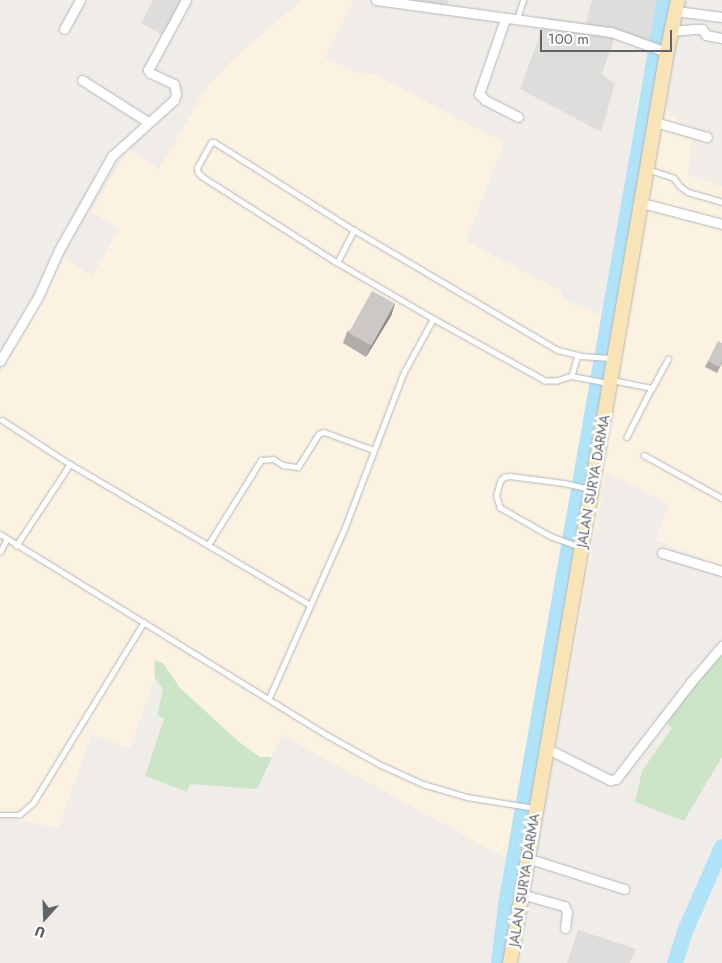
<!DOCTYPE html>
<html>
<head>
<meta charset="utf-8">
<style>
  body { margin:0 }
  #map { position:relative; width:722px; height:963px; overflow:hidden; background:#f0ede9; font-family:Jost,sans-serif }
  div>[style] { position:absolute }
  .commercial>* { inset:0; background:#fbf2e2 }
  .industrial>* { inset:0; background:#dfdddb }
  .green>* { inset:0; background:#cce5c8 }
  .river>* { height:16px; margin:-8px; padding:0 8px; transform-origin:8px; border-radius:8px; background:#b1e3f8 }
  .roads { filter:drop-shadow(0 0 1px #b3b6b9) drop-shadow(0 0 1px #b3b6b9) }
  .service>* { height:4.5px; margin:-2.25px; padding:0 2.25px; transform-origin:2.25px; border-radius:2.25px; background:#fff }
  .minor>* { height:9px; margin:-4.5px; padding:0 4.5px; transform-origin:4.5px; border-radius:4.5px; background:#fff }
  .primary>* { height:14px; margin:-7px; padding:0 7px; transform-origin:7px; border-radius:7px; background:#f8e4b6 }
  .wall>* { inset:0; background:#afaca9 }
  .shaded-wall>* { inset:0; background:#8f8c8a }
  .building>* { inset:0; background:#ccc8c5; transform-origin:0 0 }
  span { translate:-50% -50%; white-space:nowrap; text-align:center; line-height:1.15; -webkit-text-stroke:4.5px #fff; paint-order:stroke }
  .street-label { font-size:14px; color:#606467 }
  .north { position:absolute; left:20px; top:893px; width:50px; height:50px; -webkit-text-stroke:4px #fff; paint-order:stroke; rotate:200deg; font-size:14px; font-weight:700; line-height:20px; text-align:center; color:#606467 }
  .north::after { content:''; display:block; margin:auto; width:18px; height:22px; background:#606467; clip-path:polygon(50% 0,100% 100%,50% 72%,0 100%) }
  .scale { position:absolute; left:540px; top:30px; width:132px; height:22px; box-sizing:border-box; border:2px solid #606467; border-top:0; padding-left:6px; font-size:15px; line-height:18px; white-space:nowrap; color:#606467; -webkit-text-stroke:4px #fff; paint-order:stroke }
</style>
</head>
<body>
<div id="map">
  <div class="commercial">
    <div style="clip-path:polygon(302px 0,354px 0,325px 58px,359px 73px,373px 73px,504px 143px,466px 241px,561px 291px,565px 300px,603px 316px,640px 88px,692px 132px,688px 175px,722px 187px,722px 567px,656px 540px,669px 504px,606px 472px,547px 799px,521px 796px,509px 860px,282px 735px,272px 757px,260px 757px,239px 742px,180px 688px,163px 663px,154px 660px,155px 678px,130px 748px,92px 734px,58px 828px,0 816px,0 376px,29px 320px,45px 297px,63px 258px,93px 276px,119px 228px,91px 212px,128px 149px,159px 169px,207px 87px,234px 58px)"></div>
  </div>
  <div class="industrial">
    <div style="clip-path:polygon(153px 0,190px 0,163px 35px,141px 23px)"></div>
    <div style="clip-path:polygon(402px 0,449px 0,445px 8px)"></div>
    <div style="clip-path:polygon(592px 0,664px 0,651px 44px,616px 34px,602px 74px,615px 84px,601px 132px,520px 89px,546px 18px,586px 24px)"></div>
    <div style="clip-path:polygon(578px 930px,636px 949px,630px 963px,567px 963px)"></div>
  </div>
  <div class="green">
    <div style="clip-path:polygon(722px 655px,722px 757px,684px 821px,635px 802px,642px 771px,672px 728px,667px 723px,696px 681px)"></div>
    <div style="clip-path:polygon(154px 660px,163px 663px,180px 688px,239px 742px,260px 757px,272px 757px,257px 789px,190px 784px,187px 792px,145px 776px,164px 718px,157px 716px,163px 689px,155px 678px)"></div>
  </div>
  <div class="river">
    <div style="left:499px;top:963px;width:58px;rotate:-83.1deg"></div>
    <div style="left:506px;top:905px;width:919px;rotate:-80.04deg"></div>
    <div style="left:675px;top:963px;width:38px;rotate:-72deg"></div>
    <div style="left:687px;top:927px;width:87px;rotate:-66.4deg"></div>
  </div>
  <div class="roads">
    <div class="service">
      <div style="left:517px;top:19px;width:20px;rotate:-72deg"></div>
      <div style="left:650px;top:170px;width:25px;rotate:18deg"></div>
      <div style="left:674px;top:178px;width:10px;rotate:53deg"></div>
      <div style="left:680px;top:186px;width:10px;rotate:37deg"></div>
      <div style="left:688px;top:192px;width:35px;rotate:16deg"></div>
      <div style="left:337px;top:263px;width:37px;rotate:-63deg"></div>
      <div style="left:578px;top:355px;width:22px;rotate:106deg"></div>
      <div style="left:572px;top:376px;width:16px;rotate:162deg"></div>
      <div style="left:557px;top:381px;width:12px;rotate:180deg"></div>
      <div style="left:545px;top:381px;width:128px;rotate:-151deg"></div>
      <div style="left:433px;top:319px;width:111px;rotate:-149.7deg"></div>
      <div style="left:337px;top:263px;width:160px;rotate:-147.5deg"></div>
      <div style="left:202px;top:177px;width:6px;rotate:-135deg"></div>
      <div style="left:198px;top:173px;width:5px;rotate:-101deg"></div>
      <div style="left:197px;top:168px;width:29px;rotate:-61deg"></div>
      <div style="left:211px;top:143px;width:3px;rotate:-18deg"></div>
      <div style="left:214px;top:142px;width:165px;rotate:32.2deg"></div>
      <div style="left:354px;top:230px;width:237px;rotate:30.5deg"></div>
      <div style="left:558px;top:350px;width:21px;rotate:14deg"></div>
      <div style="left:578px;top:355px;width:3px;rotate:18deg"></div>
      <div style="left:581px;top:356px;width:32px;rotate:4deg"></div>
      <div style="left:572px;top:376px;width:37px;rotate:11deg"></div>
      <div style="left:612px;top:380px;width:41px;rotate:11.3deg"></div>
      <div style="left:652px;top:388px;width:55px;rotate:117deg"></div>
      <div style="left:652px;top:388px;width:33px;rotate:-61deg"></div>
      <div style="left:2px;top:420px;width:81px;rotate:32.9deg"></div>
      <div style="left:70px;top:464px;width:278px;rotate:30.4deg"></div>
      <div style="left:644px;top:455px;width:89px;rotate:28.9deg"></div>
      <div style="left:0;top:534px;width:384px;rotate:31.6deg"></div>
      <div style="left:327px;top:735px;width:60px;rotate:29.1deg"></div>
      <div style="left:379px;top:764px;width:48px;rotate:24.4deg"></div>
      <div style="left:423px;top:784px;width:46px;rotate:16.5deg"></div>
      <div style="left:467px;top:797px;width:69px;rotate:9.2deg"></div>
      <div style="left:208px;top:545px;width:100px;rotate:-58.1deg"></div>
      <div style="left:261px;top:460px;width:12px;rotate:-5deg"></div>
      <div style="left:273px;top:459px;width:12px;rotate:31deg"></div>
      <div style="left:283px;top:465px;width:15px;rotate:8deg"></div>
      <div style="left:298px;top:467px;width:39px;rotate:-58deg"></div>
      <div style="left:319px;top:434px;width:5px;rotate:-22deg"></div>
      <div style="left:324px;top:432px;width:53px;rotate:19.8deg"></div>
      <div style="left:16px;top:546px;width:98px;rotate:-56.6deg"></div>
      <div style="left:579px;top:547px;width:30px;rotate:-160deg"></div>
      <div style="left:551px;top:537px;width:59px;rotate:-150.4deg"></div>
      <div style="left:500px;top:508px;width:13px;rotate:-108deg"></div>
      <div style="left:496px;top:496px;width:16px;rotate:-75deg"></div>
      <div style="left:500px;top:481px;width:6px;rotate:-45deg"></div>
      <div style="left:504px;top:477px;width:6px;rotate:-9deg"></div>
      <div style="left:510px;top:476px;width:54px;rotate:7.4deg"></div>
      <div style="left:564px;top:483px;width:27px;rotate:13deg"></div>
      <div style="left:0;top:552px;width:15px;rotate:-62deg"></div>
      <div style="left:269px;top:698px;width:187px;rotate:-66deg"></div>
      <div style="left:345px;top:527px;width:166px;rotate:-69.2deg"></div>
      <div style="left:404px;top:372px;width:60px;rotate:-61.3deg"></div>
      <div style="left:0;top:815px;width:19px"></div>
      <div style="left:19px;top:815px;width:18px;rotate:-41deg"></div>
      <div style="left:33px;top:803px;width:212px;rotate:-58.5deg"></div>
    </div>
    <div class="minor">
      <div style="left:376px;top:0;width:237px;rotate:7.8deg"></div>
      <div style="left:611px;top:32px;width:59px;rotate:19.7deg"></div>
      <div style="left:676px;top:11px;width:46px;rotate:7.4deg"></div>
      <div style="left:505px;top:19px;width:79px;rotate:109.1deg"></div>
      <div style="left:479px;top:94px;width:8px;rotate:45deg"></div>
      <div style="left:485px;top:100px;width:37px;rotate:27deg"></div>
      <div style="left:64px;top:29px;width:33px;rotate:-61deg"></div>
      <div style="left:672px;top:31px;width:25px;rotate:-5deg"></div>
      <div style="left:697px;top:29px;width:5px"></div>
      <div style="left:702px;top:29px;width:7px;rotate:56deg"></div>
      <div style="left:706px;top:35px;width:16px;rotate:11deg"></div>
      <div style="left:82px;top:80px;width:78px;rotate:32.5deg"></div>
      <div style="left:655px;top:122px;width:54px;rotate:16.1deg"></div>
      <div style="left:642px;top:203px;width:83px;rotate:14.7deg"></div>
      <div style="left:0;top:361px;width:74px;rotate:-59.3deg"></div>
      <div style="left:38px;top:297px;width:51px;rotate:-65.9deg"></div>
      <div style="left:59px;top:250px;width:108px;rotate:-60.6deg"></div>
      <div style="left:112px;top:156px;width:84px;rotate:-42.1deg"></div>
      <div style="left:174px;top:100px;width:6px;rotate:-72deg"></div>
      <div style="left:176px;top:94px;width:10px;rotate:-101deg"></div>
      <div style="left:174px;top:84px;width:26px;rotate:-155deg"></div>
      <div style="left:150px;top:73px;width:4px;rotate:-124deg"></div>
      <div style="left:148px;top:70px;width:80px;rotate:-61.5deg"></div>
      <div style="left:662px;top:553px;width:63px;rotate:16.7deg"></div>
      <div style="left:546px;top:748px;width:72px;rotate:26.6deg"></div>
      <div style="left:610px;top:780px;width:6px;rotate:-9deg"></div>
      <div style="left:616px;top:779px;width:123px;rotate:-52.3deg"></div>
      <div style="left:691px;top:682px;width:48px;rotate:-49.3deg"></div>
      <div style="left:527px;top:858px;width:102px;rotate:17.7deg"></div>
      <div style="left:521px;top:894px;width:45px;rotate:15.6deg"></div>
      <div style="left:564px;top:906px;width:7px;rotate:63deg"></div>
      <div style="left:567px;top:912px;width:16px;rotate:97deg"></div>
    </div>
    <div class="primary">
      <div style="left:510px;top:963px;width:924px;rotate:-80.22deg"></div>
      <div style="left:667px;top:52px;width:53px;rotate:-78.1deg"></div>
    </div>
  </div>
  <div class="wall">
    <div style="clip-path:polygon(395px 304px,391px 316px,366px 357px,343px 343px,347px 332px)"></div>
    <div style="clip-path:polygon(722px 343px,722px 363px,717px 373px,705px 367px,708px 361px)"></div>
  </div>
  <div class="shaded-wall">
    <div style="clip-path:polygon(395px 304px,391px 316px,366px 357px,371px 345px)"></div>
  </div>
  <div class="building">
    <div style="left:372px;top:291px;width:26px;height:48px;rotate:29deg"></div>
    <div style="clip-path:polygon(718px 341px,722px 343px,722px 361px,719px 367px,708px 361px)"></div>
  </div>
  <div class="street-label">
    <span style="left:593px;top:481px;rotate:-80deg">JALAN SURYA DARMA</span>
    <span style="left:524px;top:880px;rotate:-81deg">JALAN SURYA DARMA</span>
  </div>
  <div class="north">U</div>
  <div class="scale">100 m</div>
</div>
</body>
</html>
